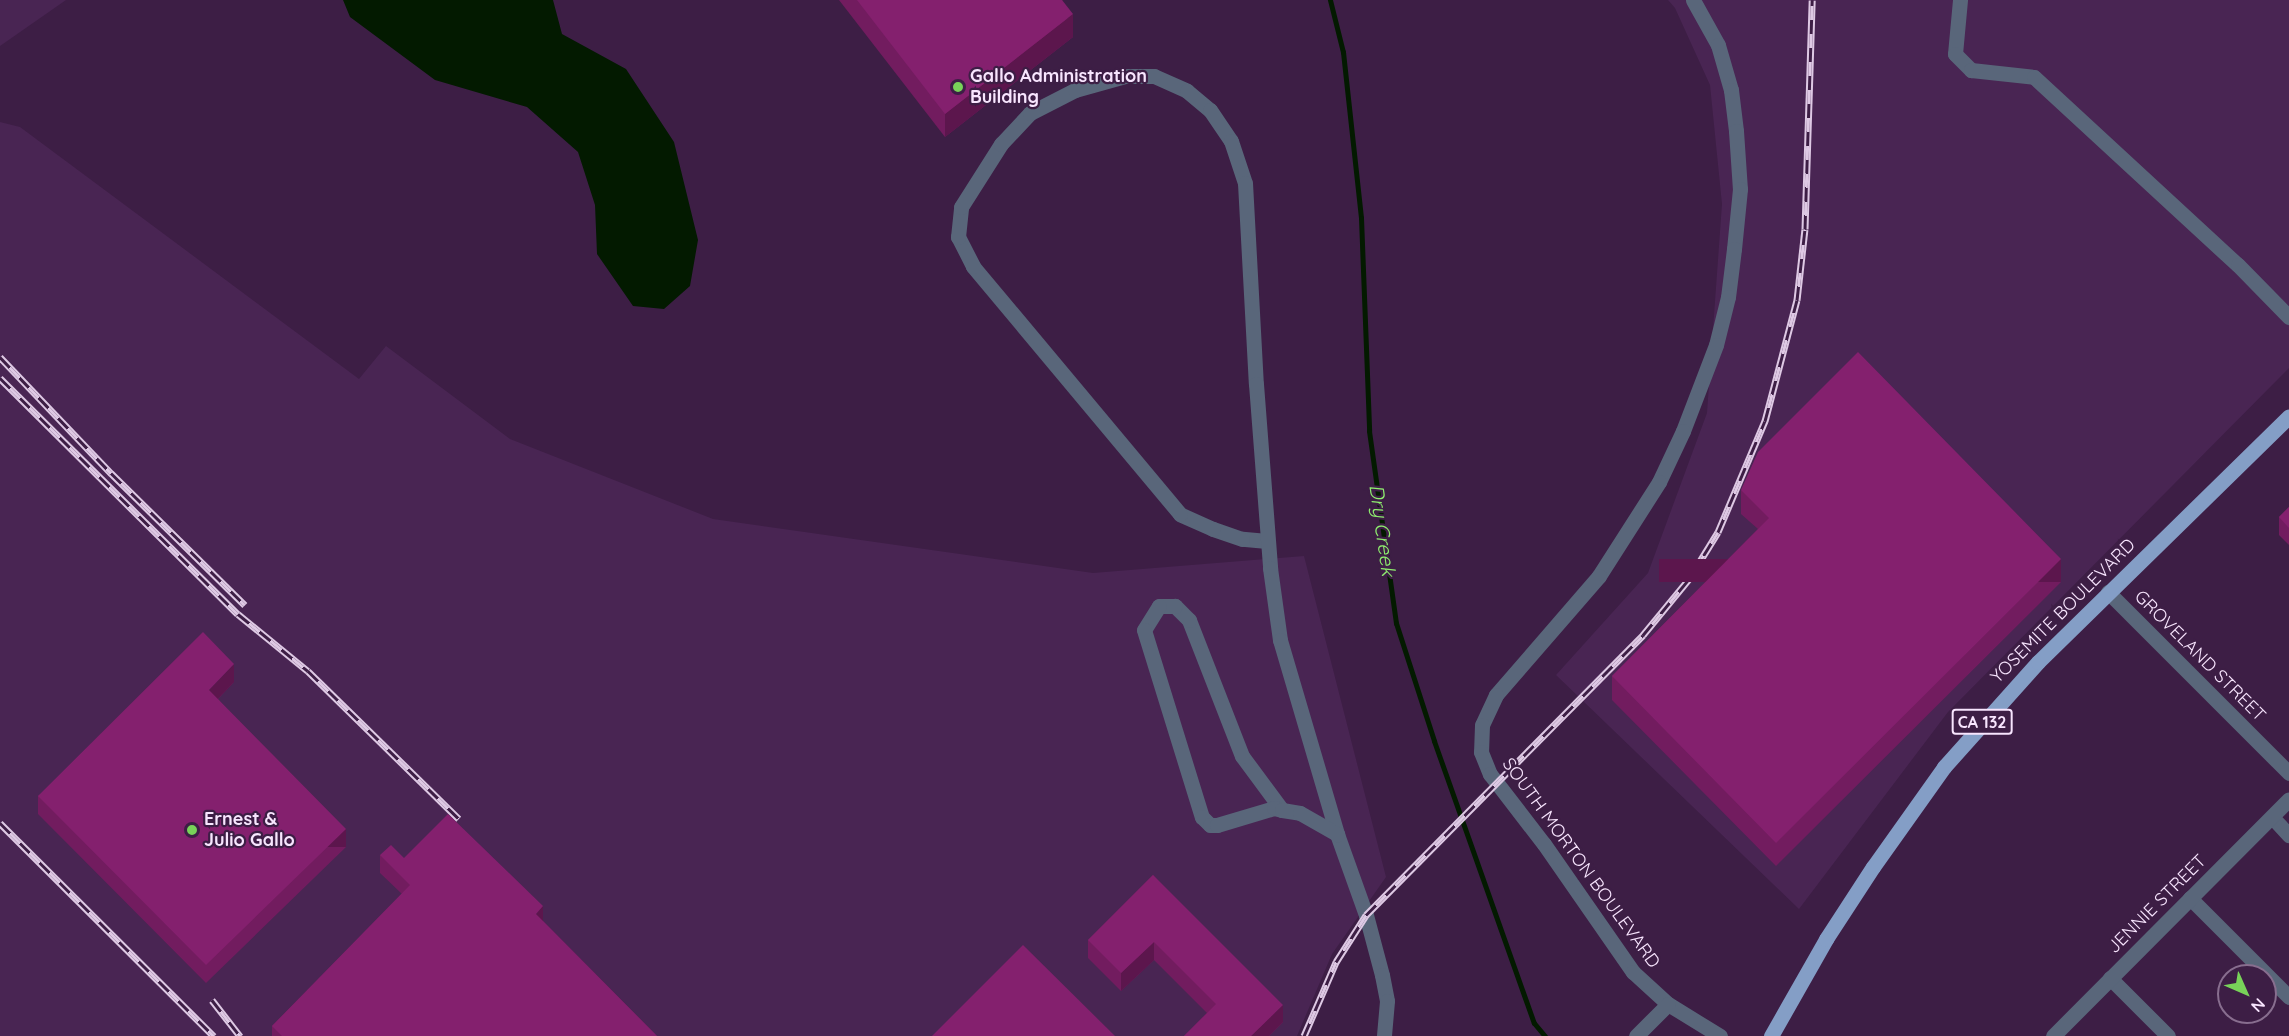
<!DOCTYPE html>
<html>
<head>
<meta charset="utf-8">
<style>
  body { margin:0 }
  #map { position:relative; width:2289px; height:1036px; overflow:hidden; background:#3d1e45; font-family:Quicksand,sans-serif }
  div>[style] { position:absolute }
  .built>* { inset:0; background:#492553 }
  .water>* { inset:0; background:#031a00 }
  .stream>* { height:5px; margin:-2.5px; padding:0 2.5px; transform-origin:2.5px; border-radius:2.5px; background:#031a00 }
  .minor>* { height:15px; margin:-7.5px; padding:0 7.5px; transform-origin:7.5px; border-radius:7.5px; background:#59667a }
  .major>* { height:15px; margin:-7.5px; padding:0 7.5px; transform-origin:7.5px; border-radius:7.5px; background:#849ec6 }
  .rail>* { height:7px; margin-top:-3.5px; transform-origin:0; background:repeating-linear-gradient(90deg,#3d1e45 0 14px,#dec9e4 0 28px); box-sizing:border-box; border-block:2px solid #dec9e4 }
  .wall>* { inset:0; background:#721c5f }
  .shaded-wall>* { inset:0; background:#5c164d; transform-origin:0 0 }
  .building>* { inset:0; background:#84206e }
  .dots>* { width:16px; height:16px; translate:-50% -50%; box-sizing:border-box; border:3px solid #3d1e45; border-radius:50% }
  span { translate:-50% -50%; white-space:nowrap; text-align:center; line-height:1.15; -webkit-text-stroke:4.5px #3d1e45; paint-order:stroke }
  .shield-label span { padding:2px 4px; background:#3d1e45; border:2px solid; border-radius:4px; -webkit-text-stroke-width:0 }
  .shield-label { font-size:16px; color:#f8e5fe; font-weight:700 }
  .poi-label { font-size:18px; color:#f8e5fe; font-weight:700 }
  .left { translate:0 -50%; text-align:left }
  .street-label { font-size:18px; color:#f8e5fe }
  .water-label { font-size:20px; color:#8fef6f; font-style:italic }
  .north { position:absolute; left:2217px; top:964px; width:60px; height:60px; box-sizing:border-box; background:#3d1e45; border:2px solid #886e8f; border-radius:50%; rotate:135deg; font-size:16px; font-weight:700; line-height:24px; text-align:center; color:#f8e5fe }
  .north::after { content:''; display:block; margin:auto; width:21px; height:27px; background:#78d259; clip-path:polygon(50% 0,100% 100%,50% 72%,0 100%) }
</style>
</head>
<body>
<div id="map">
  <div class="built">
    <div style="clip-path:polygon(0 0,66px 0,0 46px)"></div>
    <div style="clip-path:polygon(1668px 0,2289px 0,2289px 368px,1948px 712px,1799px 909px,1556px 675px,1648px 573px,1707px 413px,1722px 204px,1710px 85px,1675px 8px)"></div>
    <div style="clip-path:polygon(0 122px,20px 127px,359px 379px,386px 346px,510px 439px,713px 519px,1093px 573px,1304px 556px,1386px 877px,1332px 954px,1297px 1036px,0 1036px)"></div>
  </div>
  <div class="water">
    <div style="clip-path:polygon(343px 0,553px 0,562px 34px,626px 69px,674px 142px,698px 240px,690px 286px,664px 309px,633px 306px,597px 254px,595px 205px,578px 152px,527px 107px,435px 80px,350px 17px)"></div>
  </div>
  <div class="stream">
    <div style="left:1330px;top:0;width:54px;rotate:76deg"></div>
    <div style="left:1343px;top:52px;width:167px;rotate:83.8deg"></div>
    <div style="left:1361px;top:218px;width:213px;rotate:87.8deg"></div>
    <div style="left:1369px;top:431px;width:194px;rotate:82deg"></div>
    <div style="left:1396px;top:623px;width:124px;rotate:72.1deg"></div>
    <div style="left:1434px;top:741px;width:299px;rotate:70.5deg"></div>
    <div style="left:1534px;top:1023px;width:17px;rotate:50deg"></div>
  </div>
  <div class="minor">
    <div style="left:1693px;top:0;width:51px;rotate:60.9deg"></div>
    <div style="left:1718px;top:45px;width:47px;rotate:73.9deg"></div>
    <div style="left:1731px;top:90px;width:41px;rotate:83deg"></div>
    <div style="left:1736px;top:131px;width:58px;rotate:86.1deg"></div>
    <div style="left:1740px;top:189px;width:60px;rotate:95.7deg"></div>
    <div style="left:1734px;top:249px;width:48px;rotate:97.1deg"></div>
    <div style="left:1728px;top:297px;width:49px;rotate:104deg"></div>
    <div style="left:1716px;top:345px;width:92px;rotate:111deg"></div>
    <div style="left:1683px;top:431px;width:56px;rotate:115.2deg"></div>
    <div style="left:1659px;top:482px;width:112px;rotate:122.6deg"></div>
    <div style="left:1599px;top:576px;width:157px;rotate:130.9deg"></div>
    <div style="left:1496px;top:695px;width:33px;rotate:115deg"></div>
    <div style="left:1482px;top:725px;width:27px;rotate:92deg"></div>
    <div style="left:1481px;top:752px;width:24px;rotate:68deg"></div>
    <div style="left:1490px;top:774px;width:88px;rotate:52.4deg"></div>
    <div style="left:1544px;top:844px;width:156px;rotate:55.2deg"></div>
    <div style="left:1633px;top:972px;width:47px;rotate:42.4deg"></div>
    <div style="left:1668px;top:1004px;width:61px;rotate:31.6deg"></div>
    <div style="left:1960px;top:0;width:54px;rotate:95.3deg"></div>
    <div style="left:1955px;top:54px;width:23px;rotate:45deg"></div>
    <div style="left:1971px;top:70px;width:63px;rotate:6.3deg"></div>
    <div style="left:2034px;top:77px;width:277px;rotate:42.7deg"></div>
    <div style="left:2238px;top:265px;width:73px;rotate:45.6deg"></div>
    <div style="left:1267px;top:541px;width:25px;rotate:-175deg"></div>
    <div style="left:1242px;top:539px;width:31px;rotate:-161deg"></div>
    <div style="left:1213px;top:529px;width:36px;rotate:-156deg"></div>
    <div style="left:1180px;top:514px;width:323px;rotate:-129.9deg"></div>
    <div style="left:973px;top:266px;width:33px;rotate:-117deg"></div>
    <div style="left:958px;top:237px;width:30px;rotate:-84deg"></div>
    <div style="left:961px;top:207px;width:75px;rotate:-57.6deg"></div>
    <div style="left:1001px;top:144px;width:42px;rotate:-46.9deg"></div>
    <div style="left:1030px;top:113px;width:51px;rotate:-27.1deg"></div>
    <div style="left:1075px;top:90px;width:52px;rotate:-15.6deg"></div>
    <div style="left:1125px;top:76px;width:29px"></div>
    <div style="left:1154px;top:76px;width:36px;rotate:24deg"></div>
    <div style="left:1187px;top:91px;width:30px;rotate:40deg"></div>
    <div style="left:1210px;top:110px;width:37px;rotate:56deg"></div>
    <div style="left:1231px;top:141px;width:44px;rotate:71.6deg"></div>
    <div style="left:1245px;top:183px;width:201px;rotate:86.9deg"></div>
    <div style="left:1256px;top:384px;width:185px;rotate:85.6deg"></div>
    <div style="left:1270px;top:568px;width:73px;rotate:82.1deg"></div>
    <div style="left:1280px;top:640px;width:202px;rotate:73.6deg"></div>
    <div style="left:1337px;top:834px;width:86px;rotate:70.3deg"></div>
    <div style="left:1366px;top:915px;width:62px;rotate:75.1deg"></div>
    <div style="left:1382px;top:975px;width:26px;rotate:79deg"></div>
    <div style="left:1387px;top:1001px;width:35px;rotate:95deg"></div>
    <div style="left:2108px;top:592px;width:256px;rotate:45deg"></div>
    <div style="left:1282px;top:810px;width:67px;rotate:-126.5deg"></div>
    <div style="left:1242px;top:756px;width:146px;rotate:-111.3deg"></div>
    <div style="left:1189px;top:620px;width:20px;rotate:-135deg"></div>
    <div style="left:1175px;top:606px;width:16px;rotate:180deg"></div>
    <div style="left:1159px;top:606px;width:28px;rotate:122deg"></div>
    <div style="left:1144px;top:630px;width:196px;rotate:72.8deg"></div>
    <div style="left:1202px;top:817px;width:11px;rotate:45deg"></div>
    <div style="left:1210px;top:825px;width:7px"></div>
    <div style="left:1217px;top:825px;width:59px;rotate:-16.6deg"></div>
    <div style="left:1274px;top:808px;width:8px;rotate:14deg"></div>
    <div style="left:1282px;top:810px;width:18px;rotate:9deg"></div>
    <div style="left:1300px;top:813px;width:43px;rotate:29.6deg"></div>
    <div style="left:2272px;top:817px;width:25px;rotate:47deg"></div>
    <div style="left:2190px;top:898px;width:140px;rotate:45deg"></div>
    <div style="left:2110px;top:978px;width:82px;rotate:45deg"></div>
    <div style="left:1636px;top:1036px;width:45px;rotate:-45deg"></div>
    <div style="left:2053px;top:1036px;width:334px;rotate:-45.1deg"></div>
  </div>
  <div class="major">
    <div style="left:1771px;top:1036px;width:112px;rotate:-60.4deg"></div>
    <div style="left:1826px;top:939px;width:86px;rotate:-56.9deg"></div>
    <div style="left:1873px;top:867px;width:123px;rotate:-54.6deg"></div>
    <div style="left:1944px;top:767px;width:141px;rotate:-48.2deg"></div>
    <div style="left:2038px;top:662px;width:351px;rotate:-44.4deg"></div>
  </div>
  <div class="rail">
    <div style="left:0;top:357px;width:161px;rotate:46.3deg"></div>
    <div style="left:111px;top:473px;width:188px;rotate:44.6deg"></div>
    <div style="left:0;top:378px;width:335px;rotate:44.8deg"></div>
    <div style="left:238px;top:614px;width:90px;rotate:39.2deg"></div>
    <div style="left:308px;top:671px;width:211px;rotate:44.4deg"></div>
    <div style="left:0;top:823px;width:302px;rotate:44.9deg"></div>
    <div style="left:212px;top:1000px;width:46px;rotate:52.1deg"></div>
    <div style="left:1304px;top:1036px;width:81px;rotate:-66.6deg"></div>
    <div style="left:1336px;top:962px;width:56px;rotate:-57.4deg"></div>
    <div style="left:1366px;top:915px;width:394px;rotate:-45.3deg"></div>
    <div style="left:1643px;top:635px;width:72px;rotate:-50.6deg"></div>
    <div style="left:1689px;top:579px;width:55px;rotate:-58.3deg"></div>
    <div style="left:1718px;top:532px;width:121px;rotate:-67.1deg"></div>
    <div style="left:1765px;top:421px;width:125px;rotate:-75.2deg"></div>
    <div style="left:1797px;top:300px;width:71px;rotate:-83.6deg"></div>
    <div style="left:1805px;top:229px;width:229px;rotate:-88.2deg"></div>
  </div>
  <div class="wall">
    <div style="clip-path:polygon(839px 0,1062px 0,1073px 37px,945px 137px)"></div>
    <div style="clip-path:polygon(1741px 490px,2061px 582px,1776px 866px,1612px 700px,1612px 676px,1758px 529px,1741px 514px)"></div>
    <div style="clip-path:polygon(2289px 507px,2289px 545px,2279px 535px,2279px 517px)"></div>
    <div style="clip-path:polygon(234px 682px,218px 699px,346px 847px,206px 983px,38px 814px,38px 796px)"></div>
    <div style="clip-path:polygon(380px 855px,404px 858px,543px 921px,657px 1036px,272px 1036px,272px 1026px,402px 894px,380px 873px)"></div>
    <div style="clip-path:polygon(1153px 875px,1283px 1022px,1269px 1036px,1184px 1036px,1207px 1013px,1154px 960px,1121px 991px,1088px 958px,1088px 940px)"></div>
  </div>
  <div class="shaded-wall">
    <div style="clip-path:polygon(1073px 14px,1073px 37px,945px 137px,945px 114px)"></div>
    <div style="left:2061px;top:559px;width:23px;height:402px;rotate:90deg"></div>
    <div style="clip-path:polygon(234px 664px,234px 682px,209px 708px,209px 690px)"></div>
    <div style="left:346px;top:829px;width:18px;height:195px;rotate:90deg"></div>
    <div style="clip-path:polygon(543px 906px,543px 924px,536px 914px)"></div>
    <div style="clip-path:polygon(1154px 942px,1154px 960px,1121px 991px,1121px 973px)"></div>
    <div style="clip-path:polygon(1283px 1005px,1283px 1022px,1269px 1036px,1251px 1036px)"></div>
  </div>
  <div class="building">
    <div style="clip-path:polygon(857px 0,1062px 0,1073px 14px,945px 114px)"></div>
    <div style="clip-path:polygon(1858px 352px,2061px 559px,1776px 843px,1612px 676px,1769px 518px,1741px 490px,1758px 452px)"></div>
    <div style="clip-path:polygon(2289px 507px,2289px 528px,2279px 517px)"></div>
    <div style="clip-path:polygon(203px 632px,234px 664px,209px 690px,346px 829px,206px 965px,38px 796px)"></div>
    <div style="clip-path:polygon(448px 814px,543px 906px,536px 914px,657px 1036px,282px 1036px,272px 1026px,410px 885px,380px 855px,391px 845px,404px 858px)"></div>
    <div style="clip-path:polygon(1153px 875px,1283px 1005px,1251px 1036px,1184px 1036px,1216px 1004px,1154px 942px,1121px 973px,1088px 940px)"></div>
    <div style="clip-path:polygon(1023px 945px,1115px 1036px,932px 1036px)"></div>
  </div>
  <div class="dots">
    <div style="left:958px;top:87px;background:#78d259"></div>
    <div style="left:192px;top:830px;background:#78d259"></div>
  </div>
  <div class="shield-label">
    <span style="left:1982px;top:722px">CA 132</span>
  </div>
  <div class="poi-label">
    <span class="left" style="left:970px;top:87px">Gallo Administration<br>Building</span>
    <span class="left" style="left:204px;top:830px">Ernest &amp;<br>Julio Gallo</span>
  </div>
  <div class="street-label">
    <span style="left:2063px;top:611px;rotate:-45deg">YOSEMITE BOULEVARD</span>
    <span style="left:2200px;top:656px;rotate:45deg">GROVELAND STREET</span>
    <span style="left:1581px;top:863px;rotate:54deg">SOUTH MORTON BOULEVARD</span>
    <span style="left:2157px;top:904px;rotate:-45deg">JENNIE STREET</span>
  </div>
  <div class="water-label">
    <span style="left:1383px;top:530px;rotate:82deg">Dry Creek</span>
  </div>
  <div class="north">N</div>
</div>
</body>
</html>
